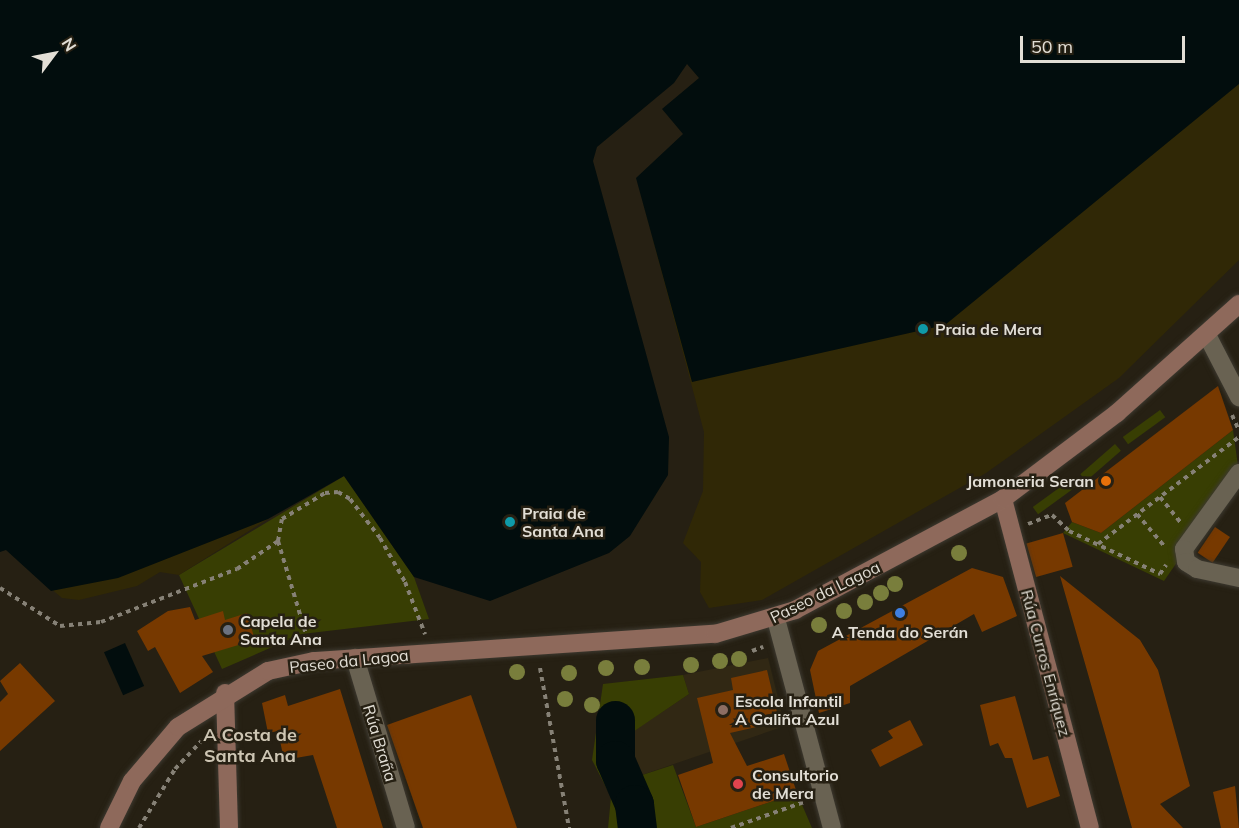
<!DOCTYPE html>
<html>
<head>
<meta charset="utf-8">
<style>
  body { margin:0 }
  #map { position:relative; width:1239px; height:828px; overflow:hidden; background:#262013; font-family:Mulish,sans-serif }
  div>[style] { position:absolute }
  .built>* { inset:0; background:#312814 }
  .green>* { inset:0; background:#383e03; transform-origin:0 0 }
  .sand>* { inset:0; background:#302806 }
  .water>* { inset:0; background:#020d0d; transform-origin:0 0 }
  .river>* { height:39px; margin:-19.5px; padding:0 19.5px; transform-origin:19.5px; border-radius:19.5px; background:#020d0d }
  .building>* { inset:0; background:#773900; transform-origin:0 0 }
  .path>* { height:4px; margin-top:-2px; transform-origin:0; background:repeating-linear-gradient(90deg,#868176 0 4.5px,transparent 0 9px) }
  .roads { filter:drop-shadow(0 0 2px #3d3930) drop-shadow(0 0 2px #3d3930) }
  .street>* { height:18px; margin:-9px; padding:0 9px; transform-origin:9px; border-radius:9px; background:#696252 }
  .secondary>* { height:18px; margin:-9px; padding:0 9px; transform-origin:9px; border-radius:9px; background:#8e695b }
  .trees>* { width:16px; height:16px; margin:-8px; border-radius:50%; background:#797e3c }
  .dots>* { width:16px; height:16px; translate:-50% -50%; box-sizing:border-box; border:3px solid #262013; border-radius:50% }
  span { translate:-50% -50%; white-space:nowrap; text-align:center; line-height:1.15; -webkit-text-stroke:5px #262013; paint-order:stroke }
  .poi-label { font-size:16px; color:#e2ded5; font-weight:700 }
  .left { translate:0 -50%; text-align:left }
  .right { translate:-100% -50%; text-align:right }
  .street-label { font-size:16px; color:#e2ded5 }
  .neighbourhood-label { font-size:18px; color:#cdc5b3; font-weight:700 }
  .north { position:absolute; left:24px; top:24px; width:60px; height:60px; -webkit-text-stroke:4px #262013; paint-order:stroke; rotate:58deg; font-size:16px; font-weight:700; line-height:24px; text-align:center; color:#e2ded5 }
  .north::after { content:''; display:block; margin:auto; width:21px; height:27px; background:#e2ded5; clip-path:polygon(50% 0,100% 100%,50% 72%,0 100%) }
  .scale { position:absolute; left:1020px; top:36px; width:165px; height:27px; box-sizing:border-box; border:3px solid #e2ded5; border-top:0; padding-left:8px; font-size:18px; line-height:21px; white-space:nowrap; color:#e2ded5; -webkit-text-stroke:4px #262013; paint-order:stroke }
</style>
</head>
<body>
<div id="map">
  <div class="built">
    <div style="clip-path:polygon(768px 658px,785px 726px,636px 777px,629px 734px,689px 694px,683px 675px)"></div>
  </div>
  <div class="green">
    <div style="left:1160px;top:410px;width:9px;height:46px;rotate:54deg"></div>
    <div style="clip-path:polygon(1233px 430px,1239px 473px,1164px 581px,1063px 533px,1072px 522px,1101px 533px)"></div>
    <div style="left:1115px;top:444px;width:9px;height:46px;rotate:49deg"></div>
    <div style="clip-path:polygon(344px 476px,414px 577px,429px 619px,302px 634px,222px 669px,179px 575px)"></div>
    <div style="left:1070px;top:480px;width:9px;height:46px;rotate:54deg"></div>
    <div style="clip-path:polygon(683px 675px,689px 694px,630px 734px,636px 777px,673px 765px,696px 827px,797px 793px,812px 828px,608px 828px,611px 797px,592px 760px,603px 684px)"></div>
  </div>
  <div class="sand">
    <div style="clip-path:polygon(1239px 9px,1239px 260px,1119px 378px,986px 473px,762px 600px,709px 608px,700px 592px,701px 562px,683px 543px,703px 491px,704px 432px,640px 191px)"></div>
    <div style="clip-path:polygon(265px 512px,268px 519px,179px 575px,160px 572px,137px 586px,79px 600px,62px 598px,36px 576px,43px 562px)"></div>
  </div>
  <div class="water">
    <div style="clip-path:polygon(0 0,1239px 0,1239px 84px,945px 325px,692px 382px,636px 178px,683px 134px,662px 109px,699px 78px,687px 64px,674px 83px,597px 147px,593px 161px,669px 437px,668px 475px,630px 536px,609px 553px,490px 601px,414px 577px,344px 476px,268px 519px,118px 578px,51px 591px,6px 550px,0 552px)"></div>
    <div style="left:125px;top:643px;width:47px;height:23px;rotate:66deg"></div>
  </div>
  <div class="river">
    <div style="left:615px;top:720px;width:40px;rotate:90deg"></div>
    <div style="left:615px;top:760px;width:48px;rotate:66.6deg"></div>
    <div style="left:634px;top:804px;width:24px;rotate:83deg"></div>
  </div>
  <div class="building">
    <div style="clip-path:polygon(1218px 386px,1233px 430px,1101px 533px,1072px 522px,1065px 503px)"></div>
    <div style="left:1215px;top:527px;width:18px;height:31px;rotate:34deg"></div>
    <div style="left:1063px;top:533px;width:35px;height:38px;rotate:74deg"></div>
    <div style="clip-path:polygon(972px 568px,1003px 577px,1017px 616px,982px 632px,974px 614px,850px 686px,850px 703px,819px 713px,810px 670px,818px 651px)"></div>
    <div style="clip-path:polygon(1060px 576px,1140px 640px,1158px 670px,1190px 786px,1160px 804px,1183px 828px,1132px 828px)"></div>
    <div style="clip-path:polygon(190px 607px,195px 620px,223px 611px,225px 620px,247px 613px,255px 640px,202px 656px,213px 672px,180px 693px,155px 647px,148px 651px,137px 631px,168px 611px)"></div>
    <div style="clip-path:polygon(20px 663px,55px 701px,0 751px,0 702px,8px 694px,0 681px)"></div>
    <div style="clip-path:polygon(767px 670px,777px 712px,766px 715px,769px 724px,730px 733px,747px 766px,784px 754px,797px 793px,696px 827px,678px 775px,713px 763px,697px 698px,733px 690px,731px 678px)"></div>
    <div style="clip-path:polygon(340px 689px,383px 828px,337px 828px,313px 755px,284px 760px,278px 731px,268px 733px,262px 703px,285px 695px,288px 706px)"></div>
    <div style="clip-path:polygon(471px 695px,517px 828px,423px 828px,387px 725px)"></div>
    <div style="clip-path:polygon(1015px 696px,1033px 760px,1048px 756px,1060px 796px,1027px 808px,1012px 758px,1005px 758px,998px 743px,990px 746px,980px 705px)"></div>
    <div style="clip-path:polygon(910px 720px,923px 745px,880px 767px,871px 750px,893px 738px,888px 731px)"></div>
    <div style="clip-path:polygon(1235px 786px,1239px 828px,1221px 828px,1213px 792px)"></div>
  </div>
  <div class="path">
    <div style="left:1232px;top:415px;width:17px;rotate:66deg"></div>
    <div style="left:1160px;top:497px;width:32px;rotate:51deg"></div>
    <div style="left:1137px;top:514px;width:43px;rotate:49.7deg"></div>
    <div style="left:1028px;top:524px;width:26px;rotate:-21deg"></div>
    <div style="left:1052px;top:515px;width:23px;rotate:43deg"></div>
    <div style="left:1069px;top:531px;width:101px;rotate:25.3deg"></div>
    <div style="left:1160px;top:574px;width:11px;rotate:-56deg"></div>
    <div style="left:278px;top:541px;width:104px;rotate:73.3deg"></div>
    <div style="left:1098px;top:544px;width:177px;rotate:-37.2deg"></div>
    <div style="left:0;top:588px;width:71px;rotate:32.3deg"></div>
    <div style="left:60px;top:626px;width:41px;rotate:-5.6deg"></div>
    <div style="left:101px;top:622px;width:146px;rotate:-21.3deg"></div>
    <div style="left:237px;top:569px;width:50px;rotate:-34.3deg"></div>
    <div style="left:278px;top:541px;width:22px;rotate:-80deg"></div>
    <div style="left:282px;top:519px;width:50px;rotate:-31.2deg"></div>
    <div style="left:325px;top:493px;width:13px;rotate:-4deg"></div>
    <div style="left:338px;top:492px;width:14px;rotate:30deg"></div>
    <div style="left:350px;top:499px;width:49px;rotate:52.4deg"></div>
    <div style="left:380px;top:538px;width:51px;rotate:60.4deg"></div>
    <div style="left:405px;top:582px;width:56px;rotate:69deg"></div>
    <div style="left:752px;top:651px;width:12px;rotate:-20deg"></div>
    <div style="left:540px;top:668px;width:163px;rotate:79.7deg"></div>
    <div style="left:139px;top:828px;width:69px;rotate:-58.6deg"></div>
    <div style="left:175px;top:769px;width:47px;rotate:-46.7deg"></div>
    <div style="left:731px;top:828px;width:81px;rotate:-19.6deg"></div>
  </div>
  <div class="roads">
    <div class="street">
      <div style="left:1208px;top:337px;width:68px;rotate:62.7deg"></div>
      <div style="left:1239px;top:473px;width:94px;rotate:125.9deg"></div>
      <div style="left:1184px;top:549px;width:13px;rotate:81deg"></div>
      <div style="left:1186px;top:562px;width:13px;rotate:32deg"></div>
      <div style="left:1197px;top:569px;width:43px;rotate:12.1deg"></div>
      <div style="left:776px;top:619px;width:216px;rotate:75deg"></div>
      <div style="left:355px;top:658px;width:177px;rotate:73.3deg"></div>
    </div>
    <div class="secondary">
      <div style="left:1003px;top:499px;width:340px;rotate:75.2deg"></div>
      <div style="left:225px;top:693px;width:135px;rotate:88.3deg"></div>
      <div style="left:109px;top:828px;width:52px;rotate:-63.9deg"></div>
      <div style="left:132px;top:781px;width:71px;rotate:-49.6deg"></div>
      <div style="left:178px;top:727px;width:106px;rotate:-31.9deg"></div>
      <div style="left:268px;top:671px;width:47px;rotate:-12.3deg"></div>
      <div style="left:314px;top:661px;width:402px;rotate:-3.9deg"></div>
      <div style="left:715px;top:634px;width:84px;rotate:-16.7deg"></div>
      <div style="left:795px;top:610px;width:236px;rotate:-28.1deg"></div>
      <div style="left:1003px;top:499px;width:143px;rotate:-37deg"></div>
      <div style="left:1117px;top:413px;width:164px;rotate:-41.8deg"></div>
    </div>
  </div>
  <div class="trees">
    <div style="left:959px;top:553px"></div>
    <div style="left:895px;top:584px"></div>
    <div style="left:881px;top:593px"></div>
    <div style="left:865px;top:602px"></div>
    <div style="left:844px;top:611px"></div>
    <div style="left:819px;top:625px"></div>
    <div style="left:739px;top:659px"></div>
    <div style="left:720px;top:661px"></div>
    <div style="left:691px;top:665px"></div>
    <div style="left:642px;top:667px"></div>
    <div style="left:606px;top:668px"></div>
    <div style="left:517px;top:672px"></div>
    <div style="left:569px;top:673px"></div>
    <div style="left:565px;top:699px"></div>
    <div style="left:592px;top:705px"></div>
  </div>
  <div class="dots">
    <div style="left:923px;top:329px;background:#0f9aa8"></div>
    <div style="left:1106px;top:481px;background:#e8710a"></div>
    <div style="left:510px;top:522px;background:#0f9aa8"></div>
    <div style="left:900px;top:613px;background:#3f7fe0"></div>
    <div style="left:228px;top:630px;background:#6b7280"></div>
    <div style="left:723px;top:710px;background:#8d6e63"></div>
    <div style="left:738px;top:784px;background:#e0444e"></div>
  </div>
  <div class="poi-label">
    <span class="left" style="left:935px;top:329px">Praia de Mera</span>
    <span class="right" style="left:1094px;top:481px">Jamoneria Seran</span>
    <span class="left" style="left:522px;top:522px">Praia de<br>Santa Ana</span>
    <span class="left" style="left:240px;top:630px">Capela de<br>Santa Ana</span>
    <span style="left:900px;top:632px">A Tenda do Serán</span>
    <span class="left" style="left:735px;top:710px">Escola Infantil<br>A Galiña Azul</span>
    <span class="left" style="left:752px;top:784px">Consultorio<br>de Mera</span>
  </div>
  <div class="street-label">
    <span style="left:825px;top:592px;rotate:-26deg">Paseo da Lagoa</span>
    <span style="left:349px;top:661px;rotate:-6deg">Paseo da Lagoa</span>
    <span style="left:1046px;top:663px;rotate:75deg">Rúa Curros Enríquez</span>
    <span style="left:380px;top:743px;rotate:73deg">Rúa Braña</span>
  </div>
  <div class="neighbourhood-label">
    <span style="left:250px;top:746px">A Costa de<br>Santa Ana</span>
  </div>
  <div class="north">N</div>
  <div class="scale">50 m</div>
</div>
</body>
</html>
